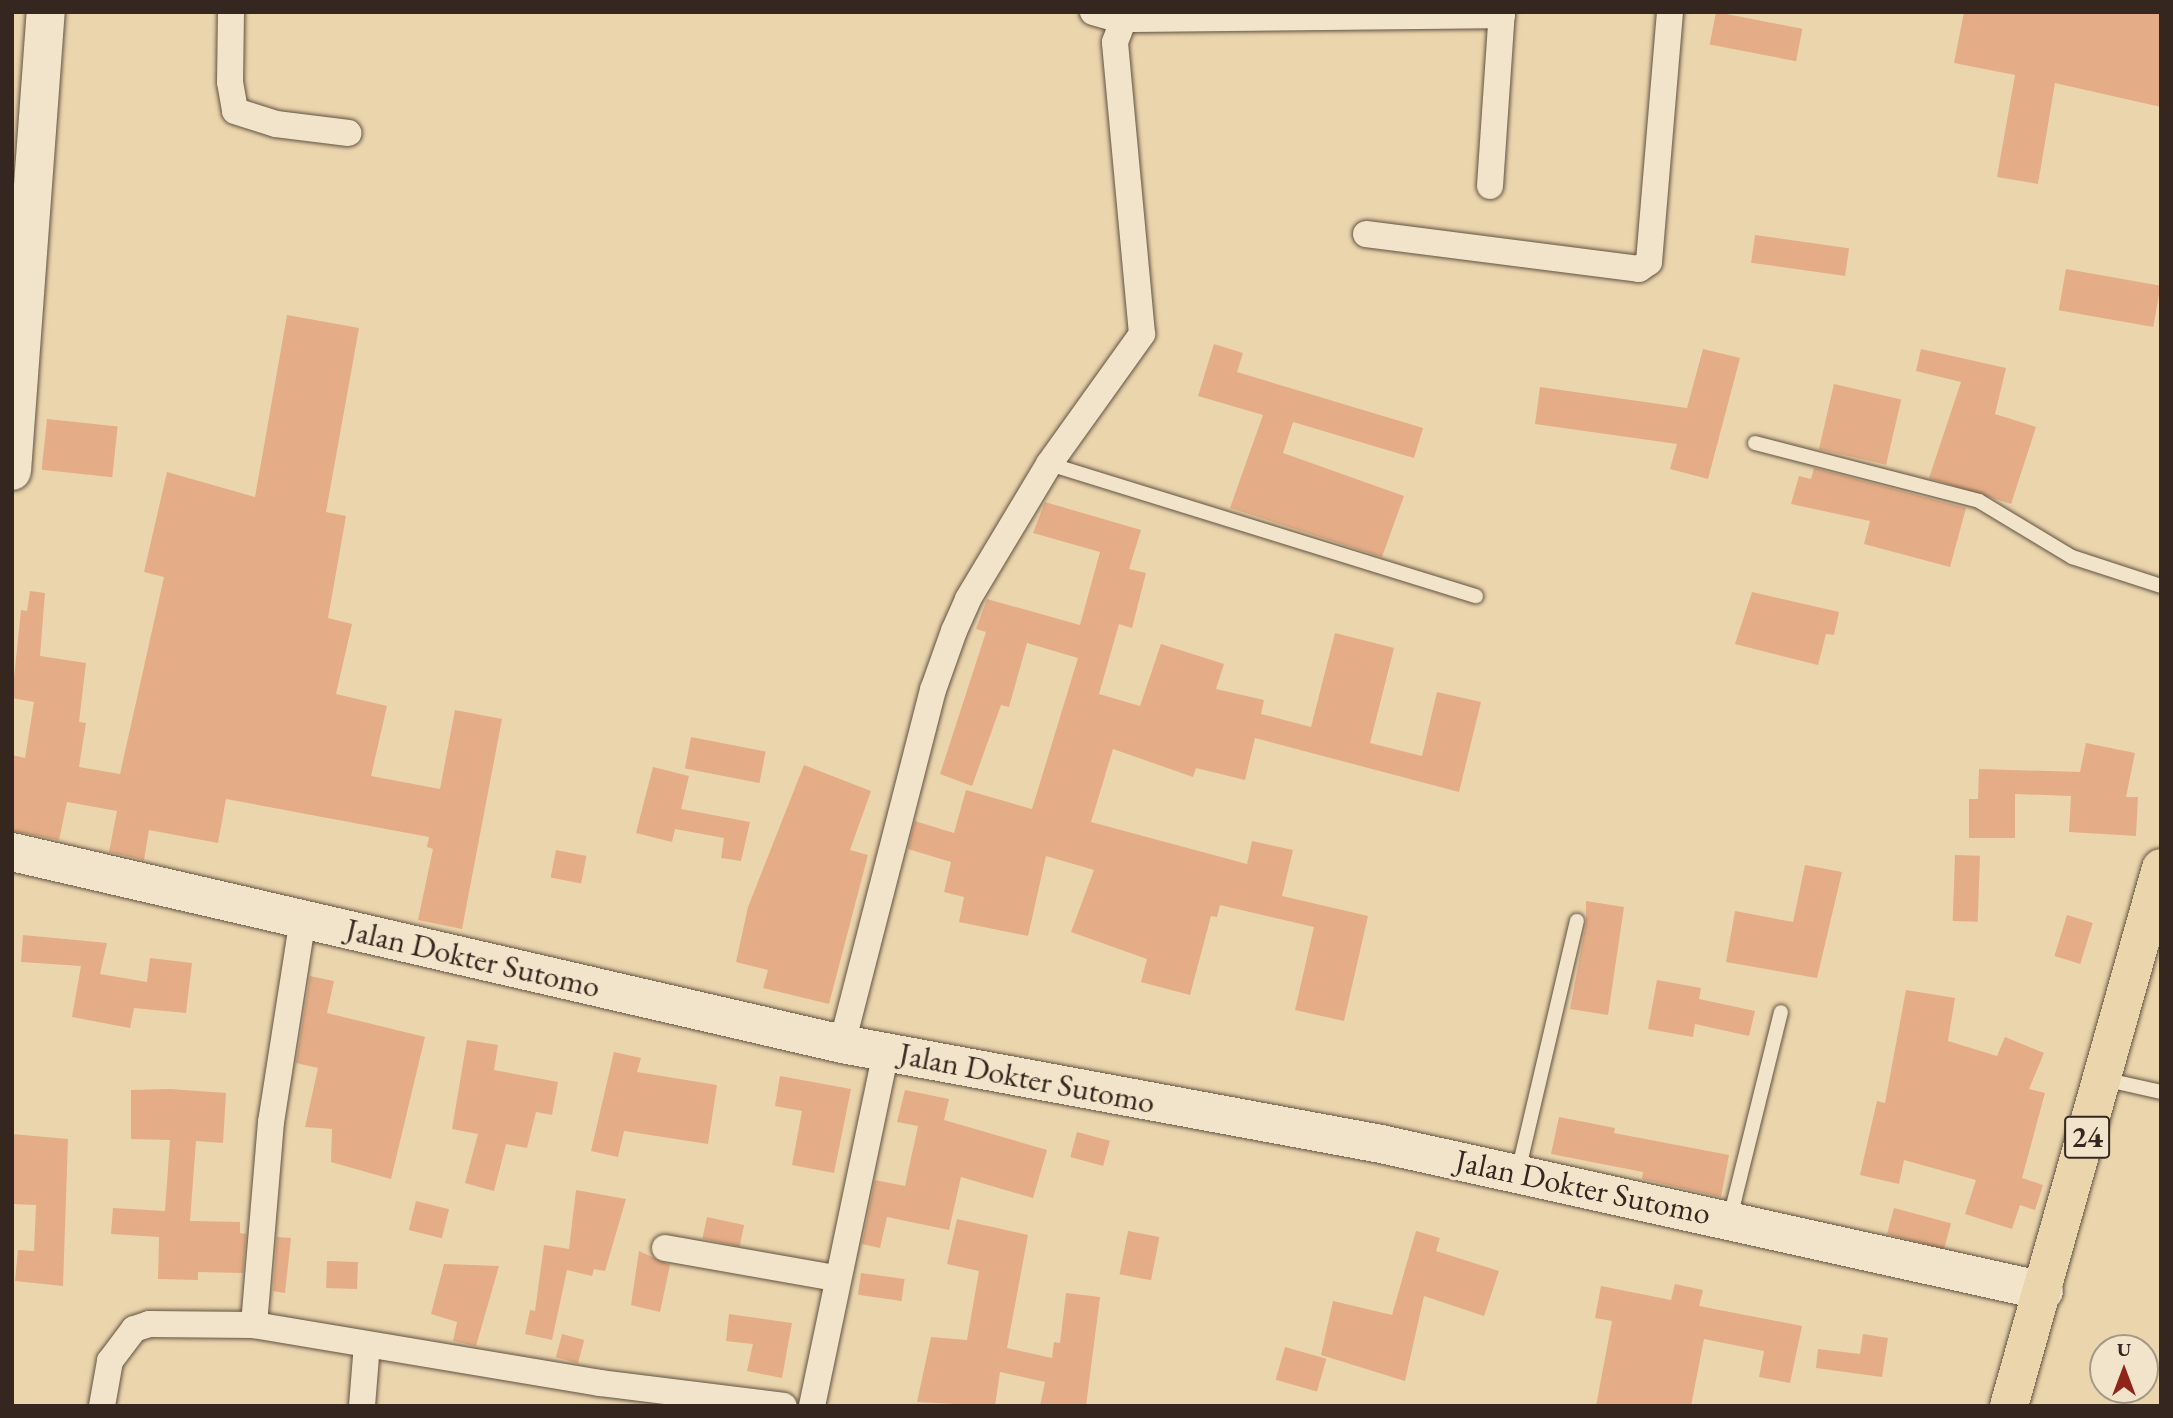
<!DOCTYPE html>
<html>
<head>
<meta charset="utf-8">
<style>
  body { margin:0 }
  #map { position:relative; width:2173px; height:1418px; overflow:hidden; background:#ebd5ad; font-family:"EB Garamond",serif }
  div>[style] { position:absolute }
  .building>* { inset:0; background:#e4ad87; transform-origin:0 0 }
  .roads { filter:drop-shadow(0 0 2px #625242) drop-shadow(0 0 2px #625242) }
  .service>* { height:14px; margin:-7px; padding:0 7px; transform-origin:7px; border-radius:7px; background:#f2e4ca }
  .minor>* { height:26px; margin:-13px; padding:0 13px; transform-origin:13px; border-radius:13px; background:#f2e4ca }
  .secondary>* { height:38px; margin:-19px; padding:0 19px; transform-origin:19px; border-radius:19px; background:#f2e4ca }
  .trunk>* { height:38px; margin:-19px; padding:0 19px; transform-origin:19px; border-radius:19px; background:#ebd5ad }
  span { translate:-50% -50%; white-space:nowrap; text-align:center; line-height:1.15; -webkit-text-stroke:7px #f2e4ca; paint-order:stroke }
  .shield-label span { padding:2px 5px; background:#f2e4ca; border:2px solid; border-radius:5px; -webkit-text-stroke-width:0 }
  .shield-label { font-size:30px; color:#35261f; font-weight:700 }
  .street-label { font-size:32px; color:#35261f }
  .frame { position:absolute; inset:0; border:14px solid #35261f; pointer-events:none }
  .north { position:absolute; left:2089px; top:1334px; width:70px; height:70px; box-sizing:border-box; background:#f2e4ca; border:2px solid #a69886; border-radius:50%; rotate:0deg; font-size:19px; font-weight:700; line-height:28px; text-align:center; color:#35261f }
  .north::after { content:''; display:block; margin:auto; width:24px; height:32px; background:#8f2418; clip-path:polygon(50% 0,100% 100%,50% 72%,0 100%) }
</style>
</head>
<body>
<div id="map">
  <div class="building">
    <div style="left:1716px;top:12px;width:88px;height:33px;rotate:11deg"></div>
    <div style="clip-path:polygon(1964px 12px,2161px 12px,2161px 107px,2055px 83px,2038px 184px,1997px 177px,2015px 75px,1954px 63px)"></div>
    <div style="left:1755px;top:235px;width:95px;height:28px;rotate:8deg"></div>
    <div style="left:2066px;top:269px;width:96px;height:42px;rotate:10deg"></div>
    <div style="clip-path:polygon(287px 315px,359px 328px,326px 512px,346px 516px,328px 618px,352px 624px,336px 694px,387px 706px,371px 776px,440px 789px,455px 710px,502px 719px,462px 929px,418px 920px,433px 849px,427px 847px,429px 837px,226px 799px,218px 843px,149px 830px,144px 860px,109px 852px,117px 811px,67px 802px,59px 840px,12px 831px,12px 755px,25px 758px,34px 702px,12px 698px,21px 610px,27px 611px,30px 591px,45px 593px,40px 656px,86px 663px,79px 722px,86px 723px,79px 767px,120px 774px,164px 577px,144px 572px,167px 472px,255px 497px)"></div>
    <div style="clip-path:polygon(1214px 344px,1243px 353px,1237px 372px,1423px 428px,1414px 458px,1293px 422px,1283px 453px,1404px 496px,1382px 557px,1230px 508px,1263px 415px,1198px 396px)"></div>
    <div style="clip-path:polygon(1703px 349px,1740px 358px,1708px 479px,1670px 469px,1677px 444px,1535px 424px,1540px 387px,1687px 408px)"></div>
    <div style="clip-path:polygon(1921px 349px,2006px 368px,1995px 414px,2036px 427px,2011px 504px,1929px 478px,1961px 382px,1916px 371px)"></div>
    <div style="left:1834px;top:384px;width:69px;height:67px;rotate:13deg"></div>
    <div style="left:47px;top:419px;width:71px;height:51px;rotate:6deg"></div>
    <div style="clip-path:polygon(1814px 468px,1966px 508px,1950px 567px,1864px 544px,1870px 521px,1791px 504px,1799px 476px,1811px 479px)"></div>
    <div style="clip-path:polygon(1045px 502px,1141px 530px,1129px 569px,1146px 573px,1132px 628px,1119px 624px,1099px 694px,1140px 706px,1161px 644px,1224px 664px,1216px 689px,1264px 700px,1261px 714px,1311px 727px,1335px 633px,1394px 648px,1370px 743px,1422px 756px,1437px 692px,1481px 702px,1459px 792px,1255px 738px,1245px 780px,1196px 768px,1193px 777px,1113px 749px,1091px 822px,1247px 864px,1252px 841px,1293px 850px,1282px 896px,1368px 916px,1344px 1021px,1295px 1010px,1314px 927px,1220px 905px,1217px 917px,1211px 916px,1190px 995px,1141px 982px,1147px 959px,1071px 932px,1094px 870px,1046px 856px,1028px 936px,959px 922px,964px 897px,944px 892px,951px 862px,908px 849px,915px 821px,954px 833px,966px 790px,1032px 809px,1078px 658px,1027px 643px,1009px 707px,1001px 705px,972px 786px,940px 774px,986px 632px,976px 629px,987px 599px,1080px 625px,1100px 552px,1033px 533px)"></div>
    <div style="clip-path:polygon(1752px 592px,1839px 612px,1834px 635px,1826px 634px,1818px 665px,1735px 644px)"></div>
    <div style="left:691px;top:737px;width:76px;height:32px;rotate:11deg"></div>
    <div style="clip-path:polygon(2086px 743px,2135px 753px,2126px 797px,2138px 797px,2136px 836px,2069px 832px,2071px 796px,2015px 794px,2015px 838px,1969px 838px,1969px 799px,1978px 799px,1979px 769px,2080px 772px)"></div>
    <div style="clip-path:polygon(804px 765px,871px 791px,850px 850px,868px 855px,829px 1004px,763px 988px,768px 970px,736px 962px,748px 907px)"></div>
    <div style="clip-path:polygon(653px 767px,689px 776px,681px 809px,750px 822px,741px 861px,721px 858px,724px 838px,675px 829px,672px 842px,636px 833px)"></div>
    <div style="left:556px;top:850px;width:31px;height:28px;rotate:11deg"></div>
    <div style="left:1955px;top:855px;width:25px;height:66px;rotate:2deg"></div>
    <div style="clip-path:polygon(1805px 865px,1842px 872px,1817px 978px,1726px 962px,1735px 911px,1793px 922px)"></div>
    <div style="clip-path:polygon(1586px 901px,1624px 907px,1608px 1015px,1570px 1009px,1586px 923px)"></div>
    <div style="left:2067px;top:915px;width:27px;height:43px;rotate:17deg"></div>
    <div style="clip-path:polygon(23px 935px,107px 943px,100px 974px,147px 982px,150px 958px,192px 963px,186px 1013px,134px 1008px,130px 1028px,72px 1017px,81px 966px,21px 962px)"></div>
    <div style="clip-path:polygon(310px 976px,334px 981px,327px 1013px,425px 1037px,391px 1179px,331px 1162px,332px 1129px,305px 1127px,318px 1068px,296px 1063px)"></div>
    <div style="clip-path:polygon(1657px 980px,1701px 988px,1699px 999px,1755px 1011px,1749px 1036px,1695px 1024px,1693px 1037px,1648px 1029px)"></div>
    <div style="clip-path:polygon(1906px 990px,1955px 998px,1948px 1041px,1997px 1056px,2005px 1037px,2044px 1053px,2029px 1089px,2045px 1093px,2022px 1178px,2043px 1185px,2035px 1210px,2020px 1205px,2012px 1229px,1965px 1214px,1976px 1180px,1904px 1160px,1899px 1184px,1860px 1175px,1877px 1101px,1885px 1103px)"></div>
    <div style="clip-path:polygon(467px 1040px,498px 1045px,494px 1070px,558px 1082px,552px 1115px,536px 1112px,527px 1148px,506px 1144px,494px 1191px,465px 1183px,478px 1134px,452px 1129px)"></div>
    <div style="clip-path:polygon(614px 1052px,641px 1058px,637px 1072px,717px 1085px,708px 1144px,624px 1131px,618px 1157px,591px 1151px)"></div>
    <div style="clip-path:polygon(780px 1076px,851px 1089px,834px 1173px,792px 1165px,802px 1111px,775px 1106px)"></div>
    <div style="clip-path:polygon(170px 1089px,226px 1093px,223px 1143px,196px 1141px,190px 1221px,240px 1222px,240px 1233px,246px 1234px,243px 1273px,198px 1272px,198px 1280px,158px 1279px,159px 1237px,111px 1234px,113px 1208px,165px 1211px,170px 1140px,131px 1139px,131px 1090px)"></div>
    <div style="clip-path:polygon(905px 1090px,949px 1099px,944px 1120px,1047px 1150px,1033px 1198px,961px 1177px,949px 1230px,887px 1217px,880px 1248px,862px 1244px,875px 1180px,905px 1186px,918px 1126px,897px 1122px)"></div>
    <div style="clip-path:polygon(1559px 1117px,1615px 1128px,1614px 1133px,1729px 1155px,1721px 1197px,1642px 1179px,1643px 1172px,1551px 1154px)"></div>
    <div style="left:1077px;top:1132px;width:34px;height:26px;rotate:15deg"></div>
    <div style="clip-path:polygon(12px 1134px,68px 1139px,63px 1286px,15px 1281px,18px 1250px,34px 1251px,36px 1205px,12px 1204px)"></div>
    <div style="clip-path:polygon(576px 1190px,626px 1199px,605px 1271px,594px 1269px,592px 1276px,567px 1270px,552px 1340px,525px 1334px,530px 1310px,535px 1311px,544px 1245px,569px 1249px)"></div>
    <div style="left:416px;top:1201px;width:34px;height:30px;rotate:14deg"></div>
    <div style="left:1894px;top:1208px;width:59px;height:27px;rotate:15deg"></div>
    <div style="left:707px;top:1217px;width:38px;height:22px;rotate:12deg"></div>
    <div style="clip-path:polygon(957px 1219px,1028px 1235px,1007px 1348px,1052px 1358px,1054px 1342px,1060px 1343px,1066px 1293px,1100px 1297px,1086px 1406px,1040px 1406px,1045px 1382px,1000px 1372px,995px 1406px,917px 1402px,931px 1337px,967px 1340px,979px 1271px,947px 1264px)"></div>
    <div style="left:1128px;top:1231px;width:32px;height:44px;rotate:11deg"></div>
    <div style="clip-path:polygon(1416px 1231px,1440px 1238px,1436px 1251px,1499px 1271px,1484px 1316px,1424px 1296px,1405px 1381px,1321px 1355px,1333px 1301px,1392px 1315px)"></div>
    <div style="clip-path:polygon(277px 1237px,291px 1238px,285px 1293px,273px 1291px)"></div>
    <div style="clip-path:polygon(639px 1251px,670px 1265px,660px 1312px,631px 1305px)"></div>
    <div style="left:327px;top:1261px;width:31px;height:27px;rotate:2deg"></div>
    <div style="clip-path:polygon(444px 1264px,499px 1266px,476px 1346px,453px 1341px,457px 1322px,431px 1314px)"></div>
    <div style="left:861px;top:1273px;width:44px;height:22px;rotate:8deg"></div>
    <div style="clip-path:polygon(1675px 1284px,1703px 1290px,1699px 1306px,1802px 1326px,1790px 1383px,1759px 1377px,1764px 1351px,1704px 1339px,1691px 1406px,1596px 1406px,1612px 1321px,1595px 1318px,1601px 1286px,1671px 1300px)"></div>
    <div style="clip-path:polygon(729px 1314px,792px 1323px,782px 1378px,747px 1371px,753px 1344px,726px 1341px)"></div>
    <div style="left:562px;top:1334px;width:23px;height:24px;rotate:15deg"></div>
    <div style="clip-path:polygon(1863px 1334px,1888px 1338px,1882px 1377px,1816px 1368px,1818px 1349px,1860px 1354px)"></div>
    <div style="left:1285px;top:1347px;width:43px;height:34px;rotate:16deg"></div>
  </div>
  <div class="roads">
    <div class="service">
      <div style="left:1755px;top:443px;width:231px;rotate:14.5deg"></div>
      <div style="left:1979px;top:501px;width:109px;rotate:31.1deg"></div>
      <div style="left:2072px;top:557px;width:94px;rotate:18deg"></div>
      <div style="left:1049px;top:464px;width:447px;rotate:17.2deg"></div>
      <div style="left:2103px;top:1079px;width:59px;rotate:12.6deg"></div>
      <div style="left:1518px;top:1172px;width:258px;rotate:-76.8deg"></div>
      <div style="left:1730px;top:1218px;width:212px;rotate:-76.1deg"></div>
    </div>
    <div class="minor">
      <div style="left:231px;top:12px;width:70px;rotate:90.8deg"></div>
      <div style="left:230px;top:82px;width:29px;rotate:80deg"></div>
      <div style="left:235px;top:111px;width:43px;rotate:17.6deg"></div>
      <div style="left:276px;top:124px;width:73px;rotate:7.1deg"></div>
      <div style="left:1093px;top:12px;width:19px;rotate:16deg"></div>
      <div style="left:1111px;top:17px;width:20px;rotate:-6deg"></div>
      <div style="left:1490px;top:186px;width:174px;rotate:-86.1deg"></div>
      <div style="left:1366px;top:234px;width:275px;rotate:7.3deg"></div>
      <div style="left:1639px;top:269px;width:12px;rotate:-35deg"></div>
      <div style="left:1649px;top:262px;width:251px;rotate:-85.2deg"></div>
      <div style="left:303px;top:918px;width:206px;rotate:98.9deg"></div>
      <div style="left:271px;top:1122px;width:204px;rotate:94.8deg"></div>
      <div style="left:254px;top:1325px;width:351px;rotate:9.5deg"></div>
      <div style="left:600px;top:1383px;width:185px;rotate:7.1deg"></div>
      <div style="left:842px;top:1044px;width:366px;rotate:-75.6deg"></div>
      <div style="left:933px;top:690px;width:63px;rotate:-70.4deg"></div>
      <div style="left:954px;top:631px;width:35px;rotate:-66deg"></div>
      <div style="left:968px;top:599px;width:157px;rotate:-59deg"></div>
      <div style="left:1049px;top:464px;width:160px;rotate:-54.4deg"></div>
      <div style="left:1142px;top:334px;width:293px;rotate:-95.3deg"></div>
      <div style="left:1115px;top:42px;width:25px;rotate:-69deg"></div>
      <div style="left:1124px;top:19px;width:378px;rotate:-0.6deg"></div>
      <div style="left:665px;top:1248px;width:174px;rotate:10deg"></div>
      <div style="left:102px;top:1406px;width:46px;rotate:-79.9deg"></div>
      <div style="left:110px;top:1361px;width:40px;rotate:-53deg"></div>
      <div style="left:134px;top:1329px;width:16px;rotate:-18deg"></div>
      <div style="left:149px;top:1324px;width:105px;rotate:0.5deg"></div>
      <div style="left:362px;top:1406px;width:62px;rotate:-85.4deg"></div>
      <div style="left:812px;top:1406px;width:363px;rotate:-78.2deg"></div>
    </div>
    <div class="secondary">
      <div style="left:12px;top:471px;width:460px;rotate:-85.8deg"></div>
      <div style="left:12px;top:852px;width:852px;rotate:13.02deg"></div>
      <div style="left:842px;top:1044px;width:548px;rotate:10.51deg"></div>
      <div style="left:1381px;top:1144px;width:679px;rotate:12.5deg"></div>
    </div>
    <div class="trunk">
      <div style="left:2009px;top:1406px;width:559px;rotate:-74.22deg"></div>
    </div>
  </div>
  <div class="shield-label">
    <span style="left:2087px;top:1137px">24</span>
  </div>
  <div class="street-label">
    <span style="left:473px;top:958px;rotate:13deg">Jalan Dokter Sutomo</span>
    <span style="left:1027px;top:1078px;rotate:11deg">Jalan Dokter Sutomo</span>
    <span style="left:1583px;top:1187px;rotate:12deg">Jalan Dokter Sutomo</span>
  </div>
  <div class="frame"></div>
  <div class="north">U</div>
</div>
</body>
</html>
